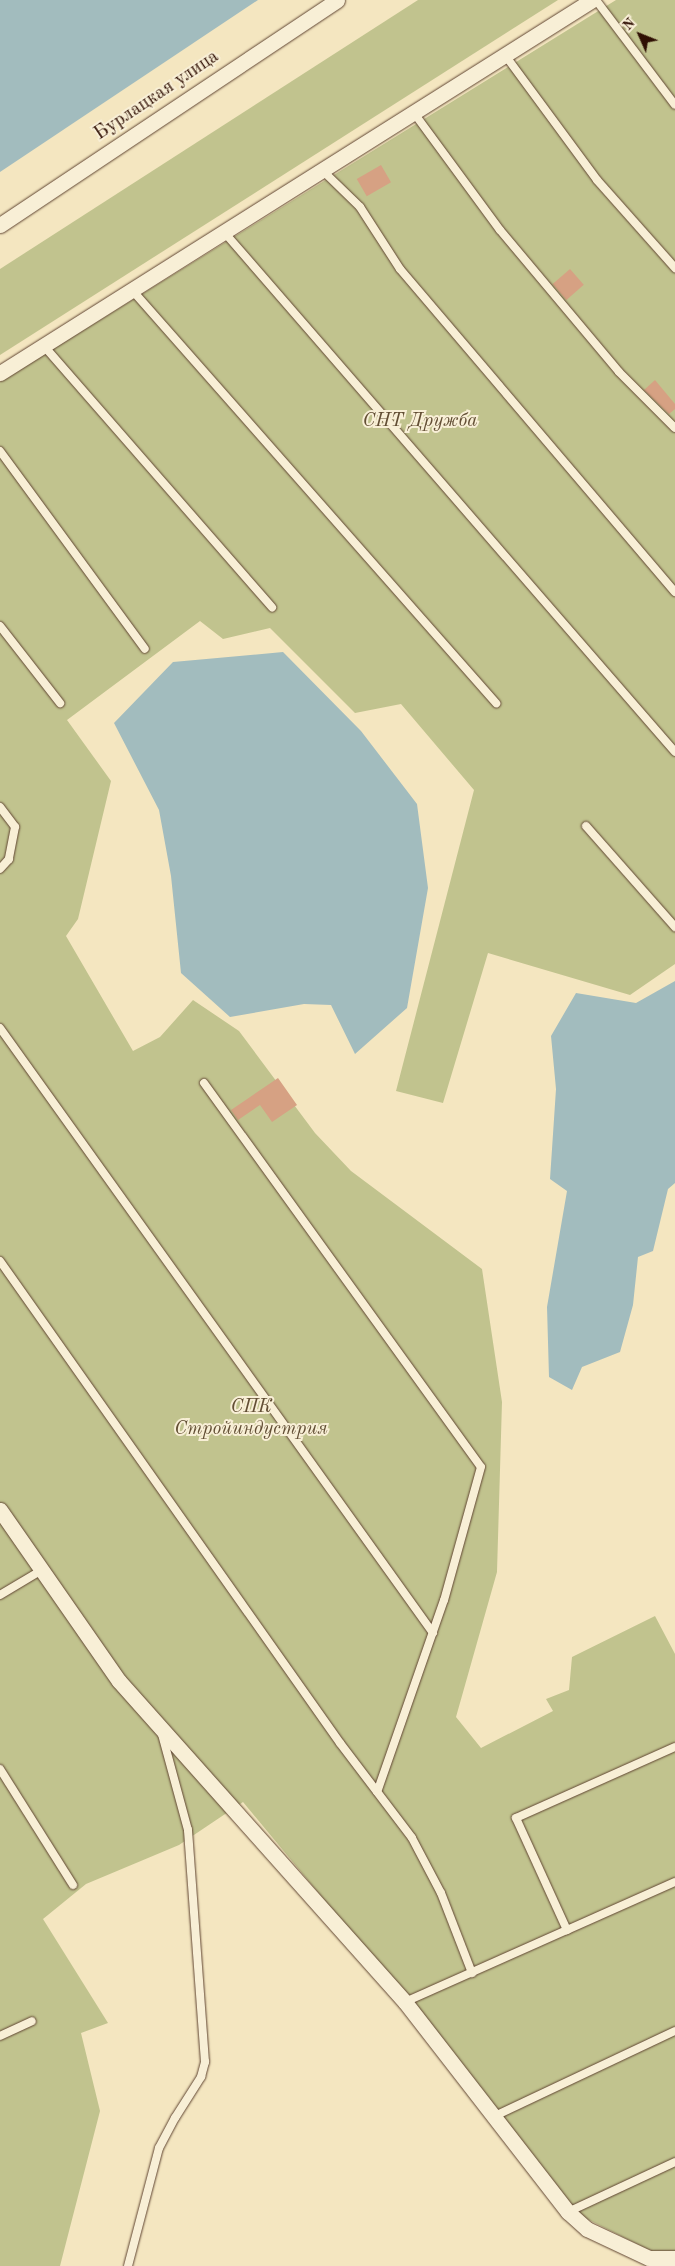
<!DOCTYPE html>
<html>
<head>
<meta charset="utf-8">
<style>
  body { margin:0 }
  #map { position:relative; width:675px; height:2266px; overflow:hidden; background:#f4e6c0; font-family:"Old Standard TT",serif }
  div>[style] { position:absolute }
  .green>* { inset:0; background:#c1c38e }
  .water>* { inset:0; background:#a2bcbe }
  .building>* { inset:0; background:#d6a183; transform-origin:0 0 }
  .roads { filter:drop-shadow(0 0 1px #604532) drop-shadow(0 0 1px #604532) }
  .lane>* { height:8px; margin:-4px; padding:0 4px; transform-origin:4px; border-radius:4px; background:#f8efd6 }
  .street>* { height:15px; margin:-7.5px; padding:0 7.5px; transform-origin:7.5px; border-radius:7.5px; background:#f8efd6 }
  span { translate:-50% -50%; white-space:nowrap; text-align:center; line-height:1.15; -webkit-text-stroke:4px #f8efd6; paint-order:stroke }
  .street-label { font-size:19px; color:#2f0f03 }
  .park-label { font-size:19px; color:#624e34; font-style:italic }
  .north { position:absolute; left:615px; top:10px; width:50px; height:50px; -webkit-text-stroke:4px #f8efd6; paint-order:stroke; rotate:314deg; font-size:14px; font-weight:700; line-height:20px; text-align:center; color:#2f0f03 }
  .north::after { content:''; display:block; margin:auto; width:18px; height:22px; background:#2f0f03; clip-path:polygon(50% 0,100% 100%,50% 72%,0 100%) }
</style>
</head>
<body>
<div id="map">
  <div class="green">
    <div style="clip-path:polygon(418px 0,558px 0,0 355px,0 269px)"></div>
    <div style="clip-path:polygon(616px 0,675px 0,675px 964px,630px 995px,488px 953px,443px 1103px,396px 1091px,474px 790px,401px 704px,355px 713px,270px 628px,223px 639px,200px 621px,67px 720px,111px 781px,78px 919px,66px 936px,133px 1051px,160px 1037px,193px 1000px,239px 1031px,315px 1133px,351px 1171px,482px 1269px,502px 1402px,497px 1572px,456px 1717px,481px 1748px,553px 1711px,546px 1699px,569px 1690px,572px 1657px,655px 1616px,675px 1654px,675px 2252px,663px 2255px,647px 2249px,577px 2214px,448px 2049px,243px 1802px,179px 1845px,86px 1884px,43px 1919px,108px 2023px,81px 2033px,100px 2111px,60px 2266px,0 2266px,0 382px)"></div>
  </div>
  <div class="water">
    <div style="clip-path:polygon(0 0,258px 0,0 172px)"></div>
    <div style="clip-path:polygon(283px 652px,361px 731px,417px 804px,428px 888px,407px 1008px,355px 1054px,331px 1005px,304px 1004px,230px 1017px,181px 973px,171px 876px,159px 810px,114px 723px,173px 662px)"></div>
    <div style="clip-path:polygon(675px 981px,675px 1183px,668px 1189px,653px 1251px,638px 1257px,633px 1305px,620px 1352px,582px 1367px,572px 1390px,549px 1377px,547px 1307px,567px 1191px,550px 1179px,556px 1089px,551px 1036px,576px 993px,636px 1003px)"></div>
  </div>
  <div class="building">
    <div style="left:381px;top:165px;width:20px;height:28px;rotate:60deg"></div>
    <div style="left:570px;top:269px;width:21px;height:23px;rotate:49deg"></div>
    <div style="clip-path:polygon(655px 380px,675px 404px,675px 409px,669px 414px,644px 390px)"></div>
    <div style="clip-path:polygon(278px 1078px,297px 1105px,272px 1122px,260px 1105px,238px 1120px,231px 1110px)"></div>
  </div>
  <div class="roads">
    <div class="lane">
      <div style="left:596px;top:0;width:131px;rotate:53deg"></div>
      <div style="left:505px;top:55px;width:155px;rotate:53.6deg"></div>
      <div style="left:597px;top:180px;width:118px;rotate:48.4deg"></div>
      <div style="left:414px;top:113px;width:145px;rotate:53.7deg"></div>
      <div style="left:500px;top:230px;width:185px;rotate:50deg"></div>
      <div style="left:619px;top:372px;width:79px;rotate:45deg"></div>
      <div style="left:322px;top:170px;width:53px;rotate:44.2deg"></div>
      <div style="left:360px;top:207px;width:74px;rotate:57.2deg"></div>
      <div style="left:400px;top:269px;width:424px;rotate:49.6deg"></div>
      <div style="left:224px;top:232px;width:688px;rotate:49.06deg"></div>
      <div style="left:132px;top:290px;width:551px;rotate:48.61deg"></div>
      <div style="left:44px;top:346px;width:347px;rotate:48.9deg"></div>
      <div style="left:0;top:451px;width:245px;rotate:53.8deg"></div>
      <div style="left:0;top:626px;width:98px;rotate:52.1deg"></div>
      <div style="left:0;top:807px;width:25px;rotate:53deg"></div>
      <div style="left:15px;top:827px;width:33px;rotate:101deg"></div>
      <div style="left:9px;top:859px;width:13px;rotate:132deg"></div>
      <div style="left:586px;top:826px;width:135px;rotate:48.6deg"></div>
      <div style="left:0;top:1028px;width:744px;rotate:54.41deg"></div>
      <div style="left:204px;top:1083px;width:473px;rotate:54.2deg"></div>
      <div style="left:481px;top:1467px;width:138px;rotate:105.5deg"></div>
      <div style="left:444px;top:1600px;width:203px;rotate:109.2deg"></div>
      <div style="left:0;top:1261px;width:590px;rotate:54.8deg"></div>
      <div style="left:340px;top:1743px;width:119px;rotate:52.8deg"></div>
      <div style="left:412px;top:1838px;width:62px;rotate:62.2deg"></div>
      <div style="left:441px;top:1893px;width:86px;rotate:68.8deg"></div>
      <div style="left:0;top:1595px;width:49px;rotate:-30.8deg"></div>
      <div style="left:0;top:1769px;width:137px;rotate:57.8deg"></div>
      <div style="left:567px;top:1930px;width:118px;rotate:-24deg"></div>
      <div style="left:405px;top:2002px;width:177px;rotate:-24deg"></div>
      <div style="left:567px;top:1930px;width:123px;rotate:-114.5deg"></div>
      <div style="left:516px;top:1818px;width:174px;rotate:-24.1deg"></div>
      <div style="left:0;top:2036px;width:35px;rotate:-25deg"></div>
      <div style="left:495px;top:2116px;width:199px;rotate:-25.3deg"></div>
      <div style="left:568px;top:2212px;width:118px;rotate:-25deg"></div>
      <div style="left:128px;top:2266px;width:122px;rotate:-75.3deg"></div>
      <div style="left:159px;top:2148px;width:34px;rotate:-62deg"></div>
      <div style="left:175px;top:2118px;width:49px;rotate:-57.6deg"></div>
      <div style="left:201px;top:2077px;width:16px;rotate:-75deg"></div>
      <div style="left:205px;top:2062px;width:233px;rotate:-94.2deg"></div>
      <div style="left:188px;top:1830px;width:99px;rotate:-105.2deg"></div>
    </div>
    <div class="street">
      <div style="left:0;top:225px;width:405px;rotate:-33.7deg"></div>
      <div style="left:0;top:373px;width:700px;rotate:-32.21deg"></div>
      <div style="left:0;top:1510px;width:208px;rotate:55.2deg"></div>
      <div style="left:119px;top:1681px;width:430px;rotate:48.3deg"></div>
      <div style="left:405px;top:2002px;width:266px;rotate:52.2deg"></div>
      <div style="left:568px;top:2212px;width:25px;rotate:42deg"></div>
      <div style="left:587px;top:2229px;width:68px;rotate:25.1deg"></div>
      <div style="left:649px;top:2258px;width:26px"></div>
    </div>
  </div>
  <div class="street-label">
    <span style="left:157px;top:96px;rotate:-34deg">Бурлацкая улица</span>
  </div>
  <div class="park-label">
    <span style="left:420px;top:422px">СНТ Дружба</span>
    <span style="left:251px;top:1419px">СПК<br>Стройиндустрия</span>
  </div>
  <div class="north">N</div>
</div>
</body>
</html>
